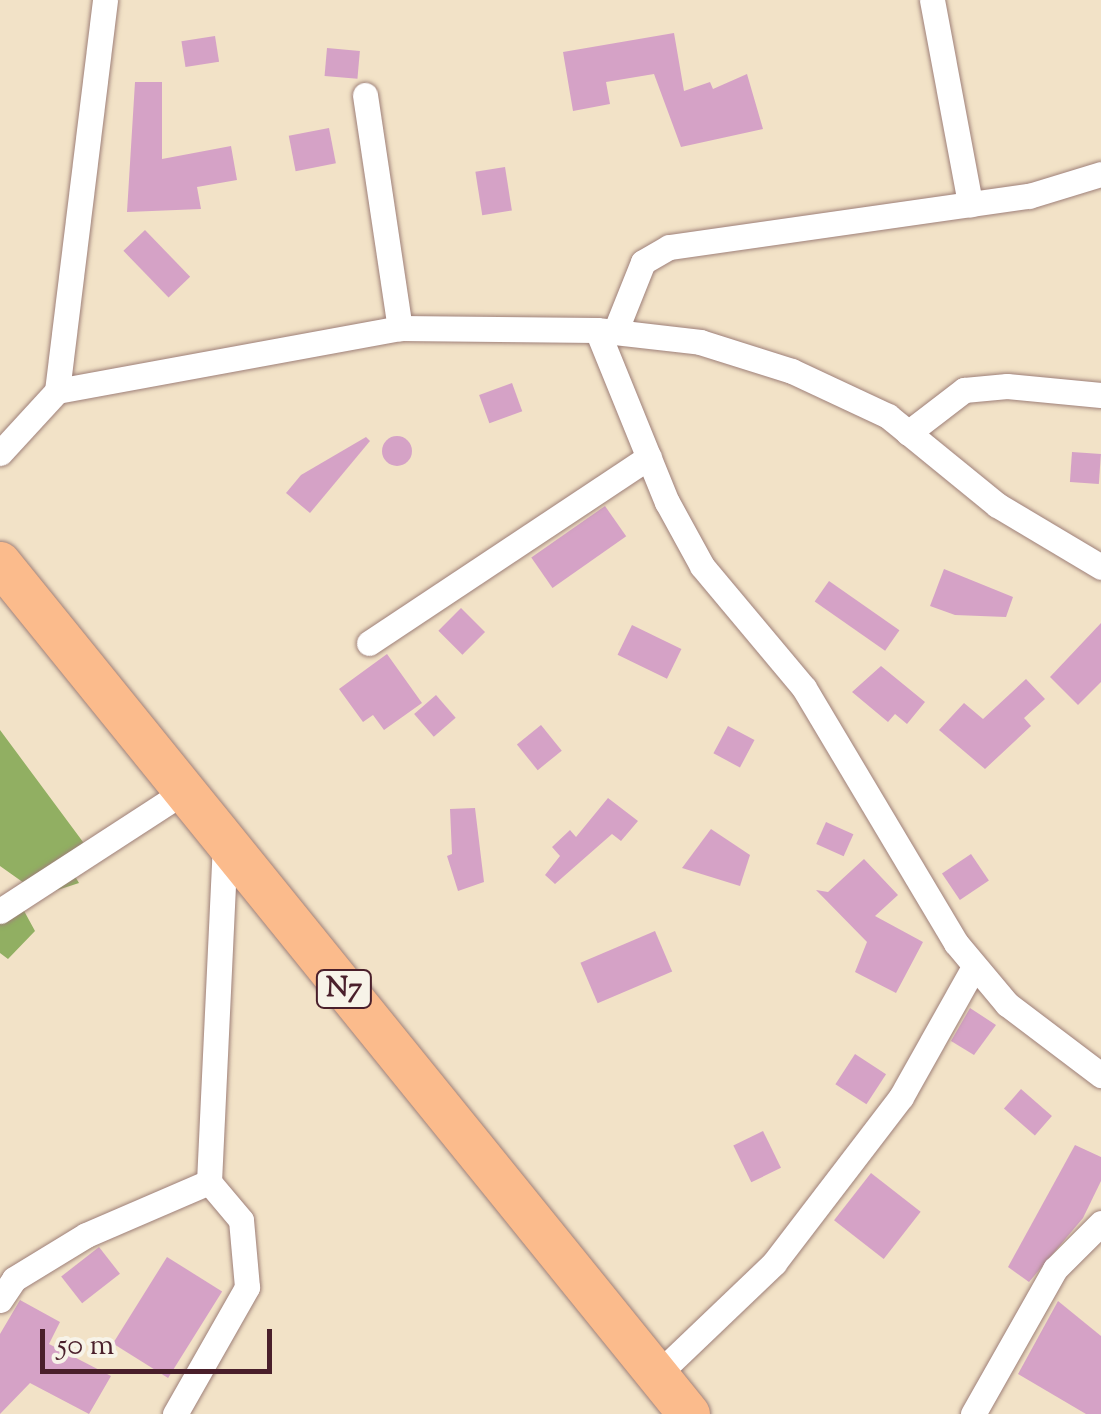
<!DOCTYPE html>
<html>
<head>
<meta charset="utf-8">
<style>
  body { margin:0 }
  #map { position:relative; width:1101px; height:1414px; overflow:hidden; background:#f2e2c7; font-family:"Sorts Mill Goudy",serif }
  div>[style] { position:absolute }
  .forest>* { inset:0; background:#91af62 }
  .building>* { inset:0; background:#d5a2c6; transform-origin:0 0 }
  .round { border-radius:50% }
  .roads { filter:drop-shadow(0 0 2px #9e8079) drop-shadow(0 0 2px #9e8079) }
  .minor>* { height:25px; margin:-12.5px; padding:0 12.5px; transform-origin:12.5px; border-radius:12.5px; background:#fff }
  .trunk>* { height:42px; margin:-21px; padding:0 21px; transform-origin:21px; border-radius:21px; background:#fbbb8c }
  span { translate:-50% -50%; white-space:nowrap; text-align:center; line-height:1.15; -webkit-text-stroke:9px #f7f3e8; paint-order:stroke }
  .shield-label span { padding:2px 8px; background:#f7f3e8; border:2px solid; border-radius:8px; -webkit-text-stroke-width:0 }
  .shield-label { font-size:28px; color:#4a1f2b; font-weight:700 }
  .scale { position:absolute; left:40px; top:1329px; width:232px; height:45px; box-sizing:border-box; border:5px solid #4a1f2b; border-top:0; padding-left:12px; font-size:30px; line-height:35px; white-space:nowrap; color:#4a1f2b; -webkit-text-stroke:8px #f7f3e8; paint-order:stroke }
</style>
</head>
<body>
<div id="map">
  <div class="forest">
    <div style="clip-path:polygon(0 730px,86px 846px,65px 860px,79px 883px,39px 896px,23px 909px,35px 931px,8px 959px,0 953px,0 897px,24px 883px,0 866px)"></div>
  </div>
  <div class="building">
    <div style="clip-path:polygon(674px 33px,684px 91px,710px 82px,713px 89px,747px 74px,763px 129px,681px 147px,654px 74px,606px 82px,610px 104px,573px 111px,563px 52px)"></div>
    <div style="left:215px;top:36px;width:26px;height:34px;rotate:81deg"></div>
    <div style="left:327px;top:48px;width:33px;height:28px;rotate:5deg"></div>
    <div style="clip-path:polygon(135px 82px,162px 82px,162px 159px,231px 146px,237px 180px,197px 187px,201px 209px,127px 212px)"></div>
    <div style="left:329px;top:128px;width:36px;height:41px;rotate:79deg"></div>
    <div style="left:505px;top:167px;width:44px;height:30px;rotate:81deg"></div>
    <div style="left:145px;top:230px;width:65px;height:30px;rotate:46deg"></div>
    <div style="left:512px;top:383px;width:30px;height:35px;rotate:70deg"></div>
    <div class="round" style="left:382px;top:436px;width:30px;height:30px"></div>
    <div style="clip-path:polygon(366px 437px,370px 441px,310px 513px,286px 493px,301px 475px)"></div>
    <div style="left:1072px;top:452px;width:29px;height:30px;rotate:4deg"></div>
    <div style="left:605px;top:506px;width:37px;height:90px;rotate:55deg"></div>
    <div style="clip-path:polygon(944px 569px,1013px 597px,1006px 617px,955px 615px,930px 606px)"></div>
    <div style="left:829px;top:581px;width:86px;height:25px;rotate:35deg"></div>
    <div style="left:461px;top:608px;width:34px;height:32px;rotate:45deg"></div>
    <div style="clip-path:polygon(1101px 623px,1101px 682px,1078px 705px,1050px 677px)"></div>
    <div style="left:632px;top:625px;width:55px;height:33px;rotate:26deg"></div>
    <div style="clip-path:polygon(387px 654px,422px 703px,384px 730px,373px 715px,363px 722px,339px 689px)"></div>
    <div style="clip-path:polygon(881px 666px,925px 702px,907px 724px,895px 714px,888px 722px,852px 692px)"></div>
    <div style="clip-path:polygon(1026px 679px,1045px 699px,1024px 718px,1031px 726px,985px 769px,939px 730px,964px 703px,983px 719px)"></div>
    <div style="left:436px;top:695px;width:30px;height:29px;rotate:49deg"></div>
    <div style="left:541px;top:725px;width:33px;height:31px;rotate:51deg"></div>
    <div style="left:728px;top:726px;width:30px;height:31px;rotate:28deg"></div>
    <div style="clip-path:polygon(608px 798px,638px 821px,621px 841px,612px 834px,555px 884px,545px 875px,560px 856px,552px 847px,570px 830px,576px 837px)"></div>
    <div style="clip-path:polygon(475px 808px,484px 882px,458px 891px,447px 856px,452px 854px,450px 809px)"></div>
    <div style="left:826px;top:822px;width:30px;height:24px;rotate:24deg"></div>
    <div style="clip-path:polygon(711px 829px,750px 855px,740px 886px,682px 868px)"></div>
    <div style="left:971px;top:854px;width:32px;height:35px;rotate:56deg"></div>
    <div style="clip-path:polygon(864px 859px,898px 895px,875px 916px,923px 942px,896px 993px,855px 972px,867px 942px,816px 890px,828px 892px)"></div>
    <div style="left:655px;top:931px;width:44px;height:81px;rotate:67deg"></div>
    <div style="clip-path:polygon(970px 1008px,996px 1025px,974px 1055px,951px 1041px)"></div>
    <div style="left:855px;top:1054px;width:37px;height:36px;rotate:33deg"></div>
    <div style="left:1021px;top:1089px;width:41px;height:26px;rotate:41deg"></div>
    <div style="left:763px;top:1131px;width:41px;height:33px;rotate:64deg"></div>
    <div style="clip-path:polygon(1075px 1145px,1101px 1157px,1101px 1181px,1083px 1218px,1029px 1282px,1008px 1267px)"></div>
    <div style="left:871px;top:1173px;width:63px;height:60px;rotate:38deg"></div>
    <div style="left:99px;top:1247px;width:34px;height:48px;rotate:52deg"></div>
    <div style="left:167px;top:1257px;width:65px;height:102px;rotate:32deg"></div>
    <div style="clip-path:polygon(20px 1300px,60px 1322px,49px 1344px,111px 1376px,89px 1414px,30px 1383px,0 1414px,0 1334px)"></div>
    <div style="clip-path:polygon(1058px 1301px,1101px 1336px,1101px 1414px,1086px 1414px,1018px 1374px)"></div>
  </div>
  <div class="roads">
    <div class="minor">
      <div style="left:932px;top:0;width:208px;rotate:79.4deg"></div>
      <div style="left:365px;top:95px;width:236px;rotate:81.5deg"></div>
      <div style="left:597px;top:330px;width:186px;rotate:67.9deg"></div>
      <div style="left:667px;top:502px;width:73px;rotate:61.3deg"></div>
      <div style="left:702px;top:566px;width:159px;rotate:50.1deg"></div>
      <div style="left:804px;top:688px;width:297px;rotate:59.2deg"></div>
      <div style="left:956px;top:943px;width:80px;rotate:50.1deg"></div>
      <div style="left:1007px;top:1004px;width:118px;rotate:37.1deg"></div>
      <div style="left:615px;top:332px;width:75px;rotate:-68.2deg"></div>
      <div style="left:643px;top:262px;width:30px;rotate:-30deg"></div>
      <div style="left:669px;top:247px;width:364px;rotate:-8.1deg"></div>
      <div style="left:1029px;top:196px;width:75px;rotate:-17deg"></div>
      <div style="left:57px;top:391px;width:394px;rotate:-83deg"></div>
      <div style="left:908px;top:433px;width:71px;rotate:-37.5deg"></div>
      <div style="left:964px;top:390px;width:43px;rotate:-5.3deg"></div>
      <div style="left:1007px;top:386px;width:94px;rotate:5.5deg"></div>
      <div style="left:0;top:453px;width:84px;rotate:-47.4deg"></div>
      <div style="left:57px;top:391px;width:349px;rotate:-10.4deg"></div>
      <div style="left:400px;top:328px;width:197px;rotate:0.6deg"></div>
      <div style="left:597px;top:330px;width:104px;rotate:6.6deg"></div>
      <div style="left:700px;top:342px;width:96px;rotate:17.5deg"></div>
      <div style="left:792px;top:371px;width:106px;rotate:25.1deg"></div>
      <div style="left:888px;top:416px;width:141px;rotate:39.2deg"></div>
      <div style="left:997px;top:505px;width:121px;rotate:30.8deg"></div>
      <div style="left:369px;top:643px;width:336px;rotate:-33.6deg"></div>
      <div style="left:0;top:911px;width:218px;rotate:-33deg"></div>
      <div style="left:0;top:1300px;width:25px;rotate:-56deg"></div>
      <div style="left:14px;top:1279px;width:84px;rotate:-31.4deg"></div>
      <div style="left:86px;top:1235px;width:134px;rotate:-23.3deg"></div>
      <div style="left:658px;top:1374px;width:161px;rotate:-43.7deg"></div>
      <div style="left:774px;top:1263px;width:209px;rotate:-52.6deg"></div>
      <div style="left:901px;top:1097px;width:149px;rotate:-60.7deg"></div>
      <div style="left:175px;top:1414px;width:146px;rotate:-60.4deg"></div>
      <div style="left:247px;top:1287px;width:67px;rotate:-95.1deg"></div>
      <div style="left:241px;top:1220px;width:50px;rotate:-130.1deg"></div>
      <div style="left:209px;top:1182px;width:341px;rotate:-87.3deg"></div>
      <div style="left:973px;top:1414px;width:167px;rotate:-60.5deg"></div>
      <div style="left:1055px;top:1269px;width:65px;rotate:-45deg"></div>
    </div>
    <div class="trunk">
      <div style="left:0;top:563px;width:1095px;rotate:51.01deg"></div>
    </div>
  </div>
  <div class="shield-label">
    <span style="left:344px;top:989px">N7</span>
  </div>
  <div class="scale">50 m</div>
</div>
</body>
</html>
